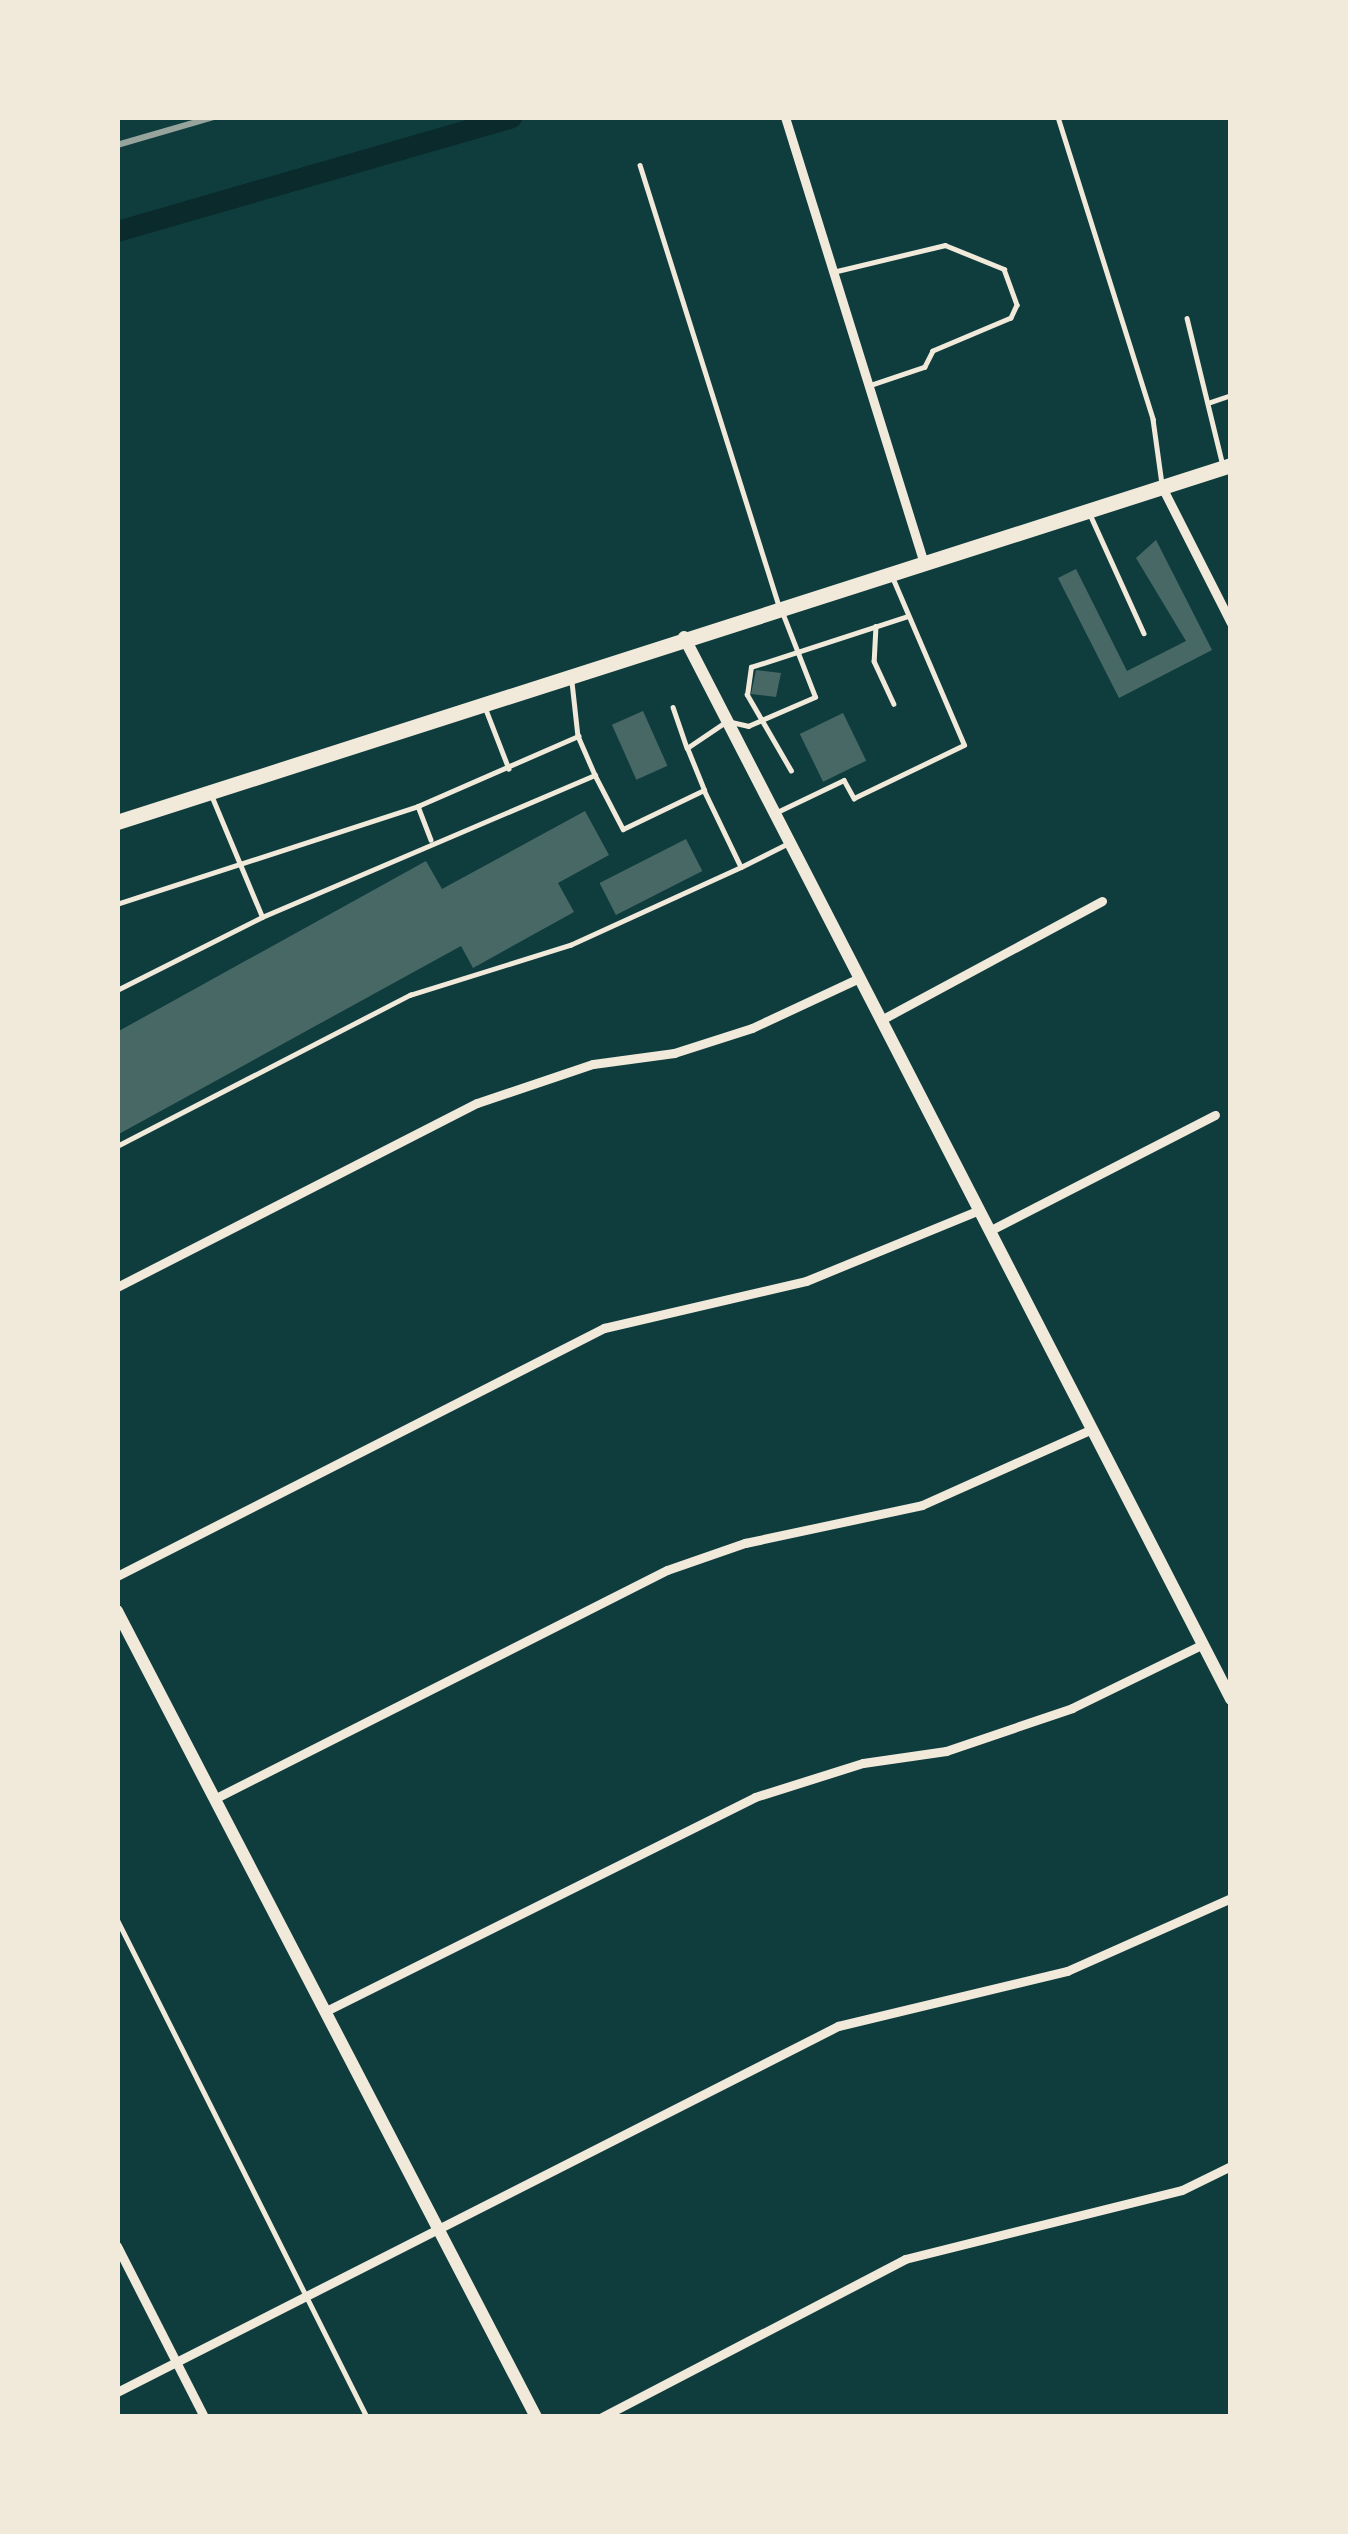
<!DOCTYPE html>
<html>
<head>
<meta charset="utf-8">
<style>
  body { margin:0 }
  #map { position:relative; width:1348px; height:2534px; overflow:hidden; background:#0f3d3e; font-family:"Noto Serif",serif }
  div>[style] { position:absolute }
  .canal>* { height:21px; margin:-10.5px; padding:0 10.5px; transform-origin:10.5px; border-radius:10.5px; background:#0a2a2b }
  .building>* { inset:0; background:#486865; transform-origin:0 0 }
  .service>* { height:4.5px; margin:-2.25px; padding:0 2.25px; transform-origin:2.25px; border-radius:2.25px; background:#f1e9da }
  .minor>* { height:9px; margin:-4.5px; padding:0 4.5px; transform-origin:4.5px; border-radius:4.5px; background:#f1e9da }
  .tertiary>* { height:12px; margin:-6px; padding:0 6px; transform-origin:6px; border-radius:6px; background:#f1e9da }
  .primary>* { height:15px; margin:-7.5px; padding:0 7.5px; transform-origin:7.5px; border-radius:7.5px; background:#f1e9da }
  .rail>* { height:6px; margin:-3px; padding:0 3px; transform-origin:3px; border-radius:3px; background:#97a49c }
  span { translate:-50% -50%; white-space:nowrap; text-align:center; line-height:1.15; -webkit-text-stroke:9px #f1e9da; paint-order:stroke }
  .frame { position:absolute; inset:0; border:120px solid #f1e9da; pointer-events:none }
</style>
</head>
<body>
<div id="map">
  <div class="canal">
    <div style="left:117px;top:231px;width:410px;rotate:-16.1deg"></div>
  </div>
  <div class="building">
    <div style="clip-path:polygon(1156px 540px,1212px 650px,1119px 698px,1058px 578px,1076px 569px,1127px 671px,1186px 641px,1136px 558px)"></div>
    <div style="clip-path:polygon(756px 670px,781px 673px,776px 697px,751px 694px)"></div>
    <div style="left:643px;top:711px;width:60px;height:34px;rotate:66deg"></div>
    <div style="left:843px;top:713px;width:53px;height:48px;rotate:64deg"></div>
    <div style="clip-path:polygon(585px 811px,609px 855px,558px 883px,574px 912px,473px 968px,461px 946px,117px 1135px,117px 1032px,426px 861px,442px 889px)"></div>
    <div style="left:686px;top:839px;width:36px;height:97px;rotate:63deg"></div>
  </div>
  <div class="service">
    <div style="left:1058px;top:117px;width:317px;rotate:72.5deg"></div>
    <div style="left:1153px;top:419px;width:66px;rotate:82.1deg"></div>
    <div style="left:640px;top:165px;width:461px;rotate:72.5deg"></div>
    <div style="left:837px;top:271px;width:111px;rotate:-13.5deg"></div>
    <div style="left:945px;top:245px;width:64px;rotate:22.1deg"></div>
    <div style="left:1004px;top:269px;width:38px;rotate:70deg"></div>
    <div style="left:1017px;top:305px;width:14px;rotate:115deg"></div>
    <div style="left:1011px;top:318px;width:85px;rotate:157.1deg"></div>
    <div style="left:933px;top:351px;width:18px;rotate:117deg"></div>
    <div style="left:925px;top:367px;width:59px;rotate:161.3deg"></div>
    <div style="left:1187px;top:318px;width:148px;rotate:76.3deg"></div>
    <div style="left:1208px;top:403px;width:24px;rotate:-19deg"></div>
    <div style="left:1089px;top:512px;width:133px;rotate:65.6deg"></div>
    <div style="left:876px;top:626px;width:35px;rotate:93deg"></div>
    <div style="left:874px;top:661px;width:47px;rotate:65.1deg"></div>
    <div style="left:572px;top:682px;width:54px;rotate:83.7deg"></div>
    <div style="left:578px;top:736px;width:43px;rotate:66.4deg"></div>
    <div style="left:485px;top:707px;width:66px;rotate:68.8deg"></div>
    <div style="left:673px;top:707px;width:43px;rotate:71.1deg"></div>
    <div style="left:791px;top:771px;width:88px;rotate:-120.1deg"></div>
    <div style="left:747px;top:695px;width:28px;rotate:-82deg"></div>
    <div style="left:751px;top:667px;width:165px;rotate:-18deg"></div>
    <div style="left:704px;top:790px;width:45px;rotate:-112deg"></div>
    <div style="left:687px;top:748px;width:48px;rotate:-34deg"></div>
    <div style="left:727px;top:721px;width:22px;rotate:13deg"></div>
    <div style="left:748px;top:726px;width:73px;rotate:-23.4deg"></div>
    <div style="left:815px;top:697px;width:88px;rotate:-111.3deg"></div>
    <div style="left:418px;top:806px;width:36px;rotate:69deg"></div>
    <div style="left:775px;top:813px;width:76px;rotate:-25.6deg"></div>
    <div style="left:844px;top:780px;width:21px;rotate:61deg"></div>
    <div style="left:854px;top:798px;width:122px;rotate:-25.7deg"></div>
    <div style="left:964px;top:745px;width:183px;rotate:-113.2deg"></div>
    <div style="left:117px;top:904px;width:317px;rotate:-18deg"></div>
    <div style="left:418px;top:806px;width:175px;rotate:-23.6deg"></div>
    <div style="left:262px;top:917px;width:362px;rotate:-23.1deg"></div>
    <div style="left:595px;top:775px;width:61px;rotate:62.6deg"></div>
    <div style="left:623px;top:829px;width:90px;rotate:-25.7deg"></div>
    <div style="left:704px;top:790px;width:85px;rotate:64.3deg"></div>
    <div style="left:741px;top:867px;width:49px;rotate:-26.6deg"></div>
    <div style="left:117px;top:990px;width:162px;rotate:-26.7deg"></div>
    <div style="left:262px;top:917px;width:132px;rotate:-112.7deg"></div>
    <div style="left:117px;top:1146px;width:330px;rotate:-27.3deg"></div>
    <div style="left:410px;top:995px;width:168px;rotate:-17.4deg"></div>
    <div style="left:570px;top:945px;width:188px;rotate:-24.5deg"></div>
    <div style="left:117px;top:1919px;width:557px;rotate:63.34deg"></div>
  </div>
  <div class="minor">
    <div style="left:785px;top:117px;width:466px;rotate:72.7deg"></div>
    <div style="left:1163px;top:489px;width:150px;rotate:63.1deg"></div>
    <div style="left:881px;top:1020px;width:251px;rotate:-28.3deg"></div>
    <div style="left:989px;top:1231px;width:254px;rotate:-27.2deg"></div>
    <div style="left:117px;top:1287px;width:404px;rotate:-27.1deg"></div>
    <div style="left:477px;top:1103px;width:122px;rotate:-18.6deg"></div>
    <div style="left:593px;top:1064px;width:82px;rotate:-7.7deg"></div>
    <div style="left:674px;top:1053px;width:82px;rotate:-17.8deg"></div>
    <div style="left:752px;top:1028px;width:118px;rotate:-25deg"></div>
    <div style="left:117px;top:1576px;width:547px;rotate:-26.99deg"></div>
    <div style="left:604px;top:1328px;width:207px;rotate:-13.1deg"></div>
    <div style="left:806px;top:1281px;width:187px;rotate:-22.3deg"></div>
    <div style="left:218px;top:1797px;width:503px;rotate:-26.82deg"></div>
    <div style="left:667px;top:1570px;width:83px;rotate:-19.1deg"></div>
    <div style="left:745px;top:1543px;width:181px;rotate:-12.1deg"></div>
    <div style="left:922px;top:1505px;width:186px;rotate:-24.1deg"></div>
    <div style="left:328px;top:2010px;width:477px;rotate:-26.5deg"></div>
    <div style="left:755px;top:1797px;width:113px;rotate:-17.5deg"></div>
    <div style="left:863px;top:1763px;width:84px;rotate:-8.2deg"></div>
    <div style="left:946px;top:1751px;width:133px;rotate:-18.8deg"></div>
    <div style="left:1072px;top:1708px;width:146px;rotate:-26deg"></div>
    <div style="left:117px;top:2246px;width:192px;rotate:63deg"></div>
    <div style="left:117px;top:2392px;width:809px;rotate:-26.91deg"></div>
    <div style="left:838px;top:2026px;width:236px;rotate:-13.5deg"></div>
    <div style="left:1067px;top:1971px;width:180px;rotate:-24deg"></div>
    <div style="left:602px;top:2417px;width:342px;rotate:-27.5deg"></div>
    <div style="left:905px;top:2259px;width:285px;rotate:-14deg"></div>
    <div style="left:1182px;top:2190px;width:55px;rotate:-26.1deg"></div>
  </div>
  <div class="tertiary">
    <div style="left:684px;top:637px;width:1195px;rotate:62.75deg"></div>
    <div style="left:117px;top:1611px;width:908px;rotate:62.53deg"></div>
  </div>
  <div class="primary">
    <div style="left:117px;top:822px;width:1170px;rotate:-17.77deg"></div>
  </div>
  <div class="rail">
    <div style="left:117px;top:145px;width:101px;rotate:-16.1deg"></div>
  </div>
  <div class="frame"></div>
</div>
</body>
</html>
